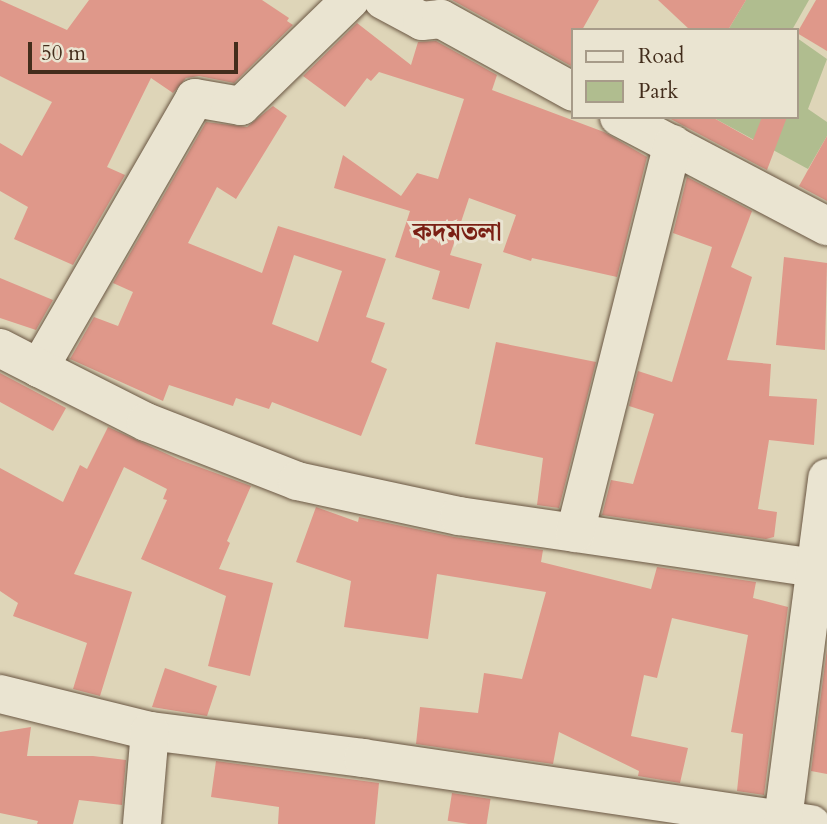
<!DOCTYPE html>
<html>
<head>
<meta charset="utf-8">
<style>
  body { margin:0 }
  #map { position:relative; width:827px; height:824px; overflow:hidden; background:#ded5b8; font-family:Cardo,"Noto Serif Bengali",serif }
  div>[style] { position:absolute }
  .green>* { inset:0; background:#b0bd8f }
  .building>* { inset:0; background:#df988a; transform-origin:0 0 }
  .roads { filter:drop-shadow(0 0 2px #6a5743) drop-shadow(0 0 2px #6a5743) }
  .minor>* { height:38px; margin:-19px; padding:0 19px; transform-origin:19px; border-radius:19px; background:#eae4d1 }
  span { translate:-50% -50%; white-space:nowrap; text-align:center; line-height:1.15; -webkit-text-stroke:6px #eae4d1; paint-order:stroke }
  .neighbourhood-label { font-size:26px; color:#7a1f14; font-weight:700 }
  .legend { position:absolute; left:571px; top:28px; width:228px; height:91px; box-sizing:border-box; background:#eae4d1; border:2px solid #a79b89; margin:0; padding:9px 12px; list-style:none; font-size:21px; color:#432d1c }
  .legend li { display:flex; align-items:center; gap:14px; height:35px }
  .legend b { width:35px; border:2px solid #a79b89 }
  .scale { position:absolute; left:28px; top:42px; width:210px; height:32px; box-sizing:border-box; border:4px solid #432d1c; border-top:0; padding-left:9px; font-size:21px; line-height:24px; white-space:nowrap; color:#432d1c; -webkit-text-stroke:5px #eae4d1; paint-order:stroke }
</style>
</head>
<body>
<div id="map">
  <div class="green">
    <div style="clip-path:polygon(746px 0,809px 0,792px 30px,728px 30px)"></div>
    <div style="clip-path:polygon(797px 38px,827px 59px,808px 109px,827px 122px,827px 136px,808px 169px,712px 117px,797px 117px)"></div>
  </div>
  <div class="building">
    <div style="clip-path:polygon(0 0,67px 30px,89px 0,262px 0,289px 18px,287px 21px,293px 25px,234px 83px,199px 76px,186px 78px,173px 93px,151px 78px,107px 167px,125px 175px,73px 265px,14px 239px,28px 207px,0 191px,0 143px,22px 156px,52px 102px,0 76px)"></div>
    <div style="clip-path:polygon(452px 0,599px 0,582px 30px,573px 30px,573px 67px)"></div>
    <div style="clip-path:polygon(658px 0,746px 0,728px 30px,690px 30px)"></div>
    <div style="clip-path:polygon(816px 0,827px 0,827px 51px,797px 33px)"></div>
    <div style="clip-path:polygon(357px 23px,411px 65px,418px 42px,436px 41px,497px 75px,492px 90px,604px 132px,647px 157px,617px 277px,532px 258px,531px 261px,503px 252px,516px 215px,469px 198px,450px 255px,482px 264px,469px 309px,432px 299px,440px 271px,395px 257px,410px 211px,334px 188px,343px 155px,401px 196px,417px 173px,438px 179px,464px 99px,379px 72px,371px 81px,367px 78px,345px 107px,303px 76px)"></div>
    <div style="clip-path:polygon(evenodd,273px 106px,287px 116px,236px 199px,217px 187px,188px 243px,262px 273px,278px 226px,386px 259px,366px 317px,385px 323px,371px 362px,387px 369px,361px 436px,272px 402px,269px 409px,236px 398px,233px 406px,169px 385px,163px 401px,70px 359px,94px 317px,118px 326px,133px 292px,113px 283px,206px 122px,247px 127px,273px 106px,294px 255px,342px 271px,318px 342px,272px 324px,294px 255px)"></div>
    <div style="clip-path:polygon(667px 117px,712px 117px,753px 140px,762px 117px,787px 117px,767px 170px)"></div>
    <div style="clip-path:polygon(827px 136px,827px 201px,799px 186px)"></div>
    <div style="clip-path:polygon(687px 177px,752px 211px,731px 267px,752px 277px,727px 360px,771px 364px,769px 396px,817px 399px,814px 445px,769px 440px,758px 509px,777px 512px,774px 537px,766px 539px,602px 515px,611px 480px,633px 484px,654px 414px,629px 406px,638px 371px,672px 382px,712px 247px,673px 233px)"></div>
    <div style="clip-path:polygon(784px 257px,827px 263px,825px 350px,776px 345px)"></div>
    <div style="clip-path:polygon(0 278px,53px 300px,36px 330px,0 318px)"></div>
    <div style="clip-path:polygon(496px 342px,596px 362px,559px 508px,537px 505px,543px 458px,475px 444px)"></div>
    <div style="clip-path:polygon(0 373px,66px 408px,53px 431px,0 402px)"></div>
    <div style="clip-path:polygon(108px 427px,180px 460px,251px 486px,227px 541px,230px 543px,219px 569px,273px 583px,250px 676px,208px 666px,226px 596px,141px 559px,167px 500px,163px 499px,167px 489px,124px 467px,74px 574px,132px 592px,100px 696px,73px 689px,87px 643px,13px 616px,18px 603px,0 591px,0 468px,63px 502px,80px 465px,87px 469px)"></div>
    <div style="clip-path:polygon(316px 507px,358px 522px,359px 517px,454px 537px,543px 550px,541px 562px,651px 589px,657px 567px,756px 582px,753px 598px,788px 607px,764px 795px,737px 791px,743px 734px,731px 732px,748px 635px,672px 618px,657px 678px,644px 675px,631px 736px,688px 748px,680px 783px,638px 776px,639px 771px,559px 732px,553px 764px,416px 744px,420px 707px,478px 713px,484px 673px,522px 679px,546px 592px,437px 574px,428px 639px,344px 627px,351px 581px,296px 562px)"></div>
    <div style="clip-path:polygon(827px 649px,827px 774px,811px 771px)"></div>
    <div style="clip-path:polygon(165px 668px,217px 686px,207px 716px,152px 707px)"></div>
    <div style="clip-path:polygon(31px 727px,27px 756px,93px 756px,126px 760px,122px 805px,79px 800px,73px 824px,37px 824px,38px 821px,0 813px,0 732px)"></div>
    <div style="clip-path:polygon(216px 761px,379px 783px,375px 824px,278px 824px,279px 807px,211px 797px)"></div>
    <div style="left:452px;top:793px;width:39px;height:28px;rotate:9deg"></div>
  </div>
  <div class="roads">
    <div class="minor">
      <div style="left:350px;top:0;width:152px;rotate:135.8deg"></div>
      <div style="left:241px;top:106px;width:47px;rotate:-170.1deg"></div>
      <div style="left:195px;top:98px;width:312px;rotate:120deg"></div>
      <div style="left:39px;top:368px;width:120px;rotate:26.8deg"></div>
      <div style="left:146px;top:422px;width:162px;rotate:21.3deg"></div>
      <div style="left:297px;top:481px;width:166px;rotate:12.2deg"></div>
      <div style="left:459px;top:516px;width:360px;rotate:8.3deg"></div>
      <div style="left:383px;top:0;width:44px;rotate:28.3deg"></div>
      <div style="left:422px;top:21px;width:19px;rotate:-6deg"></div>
      <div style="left:441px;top:19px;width:151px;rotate:28.9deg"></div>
      <div style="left:619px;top:117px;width:235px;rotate:27.7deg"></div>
      <div style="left:0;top:348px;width:44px;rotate:27.1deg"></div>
      <div style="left:575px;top:533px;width:401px;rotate:-75.9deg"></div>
      <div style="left:0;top:694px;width:154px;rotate:13.9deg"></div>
      <div style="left:150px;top:731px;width:215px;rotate:7.2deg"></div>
      <div style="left:363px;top:758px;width:453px;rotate:8.4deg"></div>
      <div style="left:783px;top:819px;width:344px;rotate:-82.6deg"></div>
      <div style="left:142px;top:824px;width:93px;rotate:-85.1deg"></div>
    </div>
  </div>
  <div class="neighbourhood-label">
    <span style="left:457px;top:232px">কদমতলা</span>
  </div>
  <ul class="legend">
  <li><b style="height:9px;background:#eae4d1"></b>Road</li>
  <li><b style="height:19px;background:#b0bd8f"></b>Park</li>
  </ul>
  <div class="scale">50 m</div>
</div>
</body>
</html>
